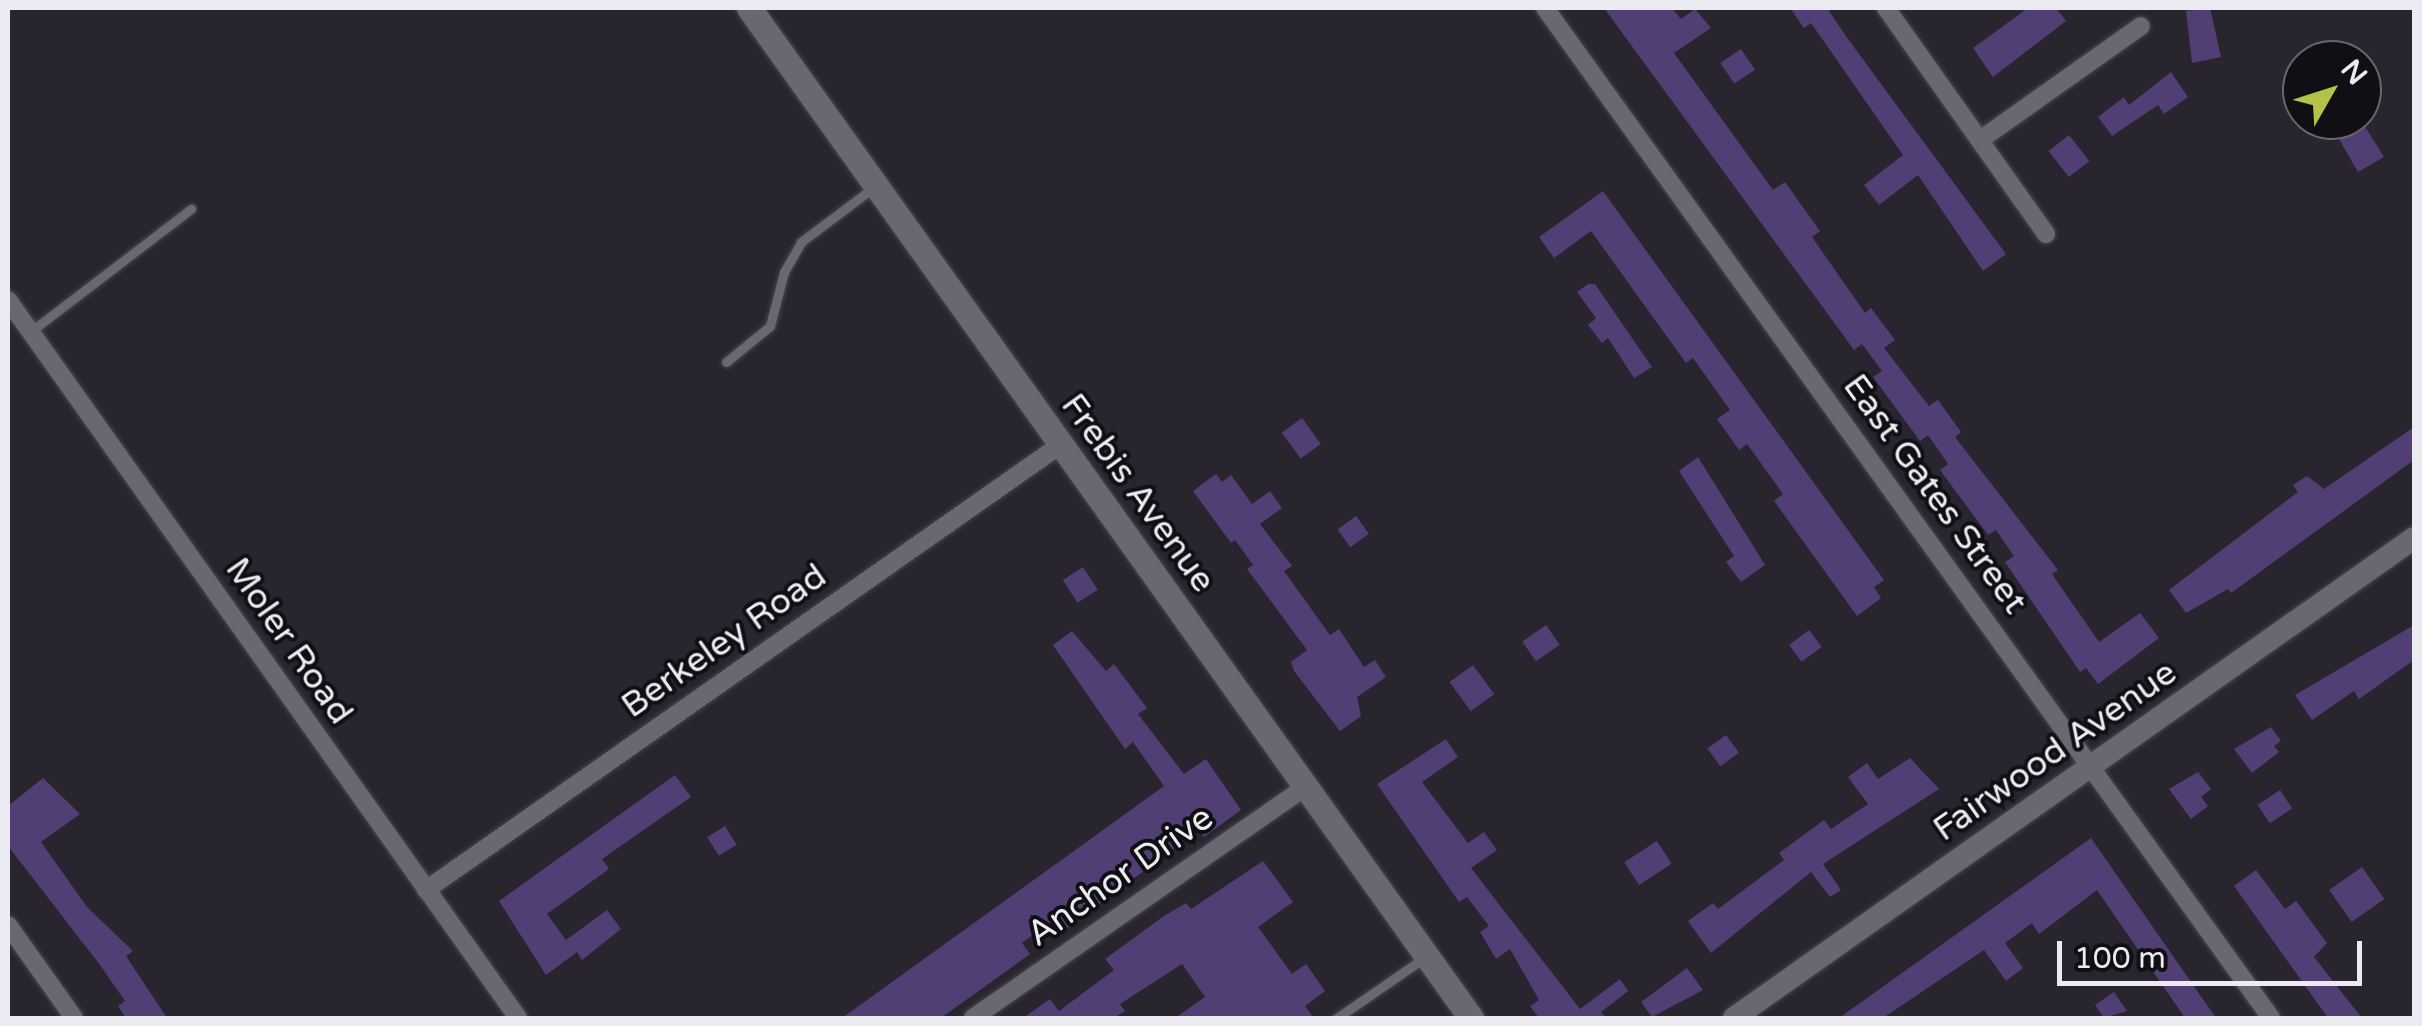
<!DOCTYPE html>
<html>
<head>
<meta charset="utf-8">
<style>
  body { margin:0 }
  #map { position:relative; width:2422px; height:1026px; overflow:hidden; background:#28252f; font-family:"Varela Round",sans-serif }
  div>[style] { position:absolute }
  .building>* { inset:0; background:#513e74; transform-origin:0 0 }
  .roads { filter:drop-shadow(0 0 2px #46434c) drop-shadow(0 0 2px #46434c) }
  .service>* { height:9px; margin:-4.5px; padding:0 4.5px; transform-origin:4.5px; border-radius:4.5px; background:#6a6773 }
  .minor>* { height:18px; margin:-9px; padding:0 9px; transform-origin:9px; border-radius:9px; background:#6a6773 }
  .tertiary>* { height:22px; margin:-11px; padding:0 11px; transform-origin:11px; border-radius:11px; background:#6a6773 }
  .secondary>* { height:25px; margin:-12.5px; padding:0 12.5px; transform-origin:12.5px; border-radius:12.5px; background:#6a6773 }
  span { translate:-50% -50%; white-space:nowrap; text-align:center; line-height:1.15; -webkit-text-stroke:8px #100f14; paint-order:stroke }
  .street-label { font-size:35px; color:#edebf2 }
  .frame { position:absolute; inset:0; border:10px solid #edebf2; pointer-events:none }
  .north { position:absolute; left:2282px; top:40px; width:100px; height:100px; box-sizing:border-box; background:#100f14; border:2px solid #68676d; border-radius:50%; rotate:51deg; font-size:28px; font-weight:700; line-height:40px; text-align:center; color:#edebf2 }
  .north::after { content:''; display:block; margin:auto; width:35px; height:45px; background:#b4c24a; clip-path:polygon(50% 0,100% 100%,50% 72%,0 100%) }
  .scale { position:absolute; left:2057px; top:941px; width:305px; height:45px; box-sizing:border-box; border:5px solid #edebf2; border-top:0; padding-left:12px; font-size:30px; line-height:35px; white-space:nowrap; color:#edebf2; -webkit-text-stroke:8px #100f14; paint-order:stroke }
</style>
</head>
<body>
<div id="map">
  <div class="building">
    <div style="clip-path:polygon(1604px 8px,1672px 8px,1681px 19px,1695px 9px,1711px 28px,1674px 53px,1773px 190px,1785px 182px,1820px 231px,1812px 237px,1865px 313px,1871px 308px,1895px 340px,1884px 348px,1929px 406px,1938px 400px,1961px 432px,1955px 437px,2058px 570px,2052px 574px,2099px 642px,2140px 613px,2159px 638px,2098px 684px,2086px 668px,2080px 672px,2005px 562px,2014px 556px,1996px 530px,1988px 535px,1940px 470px,1948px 464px,1928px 435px,1920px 441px,1873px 377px,1882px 371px,1862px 344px,1854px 350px)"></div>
    <div style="clip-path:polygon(1790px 8px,1833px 8px,1829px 11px,1848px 39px,2006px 254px,1983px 271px,1918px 175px,1879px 205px,1864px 185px,1903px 155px,1811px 23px,1804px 28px)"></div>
    <div style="clip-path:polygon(2028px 8px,2056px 8px,2066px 21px,1993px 77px,1973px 48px)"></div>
    <div style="clip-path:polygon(2210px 8px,2221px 57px,2192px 63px,2186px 11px)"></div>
    <div style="left:1741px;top:49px;width:25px;height:25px;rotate:56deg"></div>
    <div style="clip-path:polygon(2171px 72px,2188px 97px,2164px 114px,2158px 105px,2112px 136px,2098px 117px,2124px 97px,2129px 105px)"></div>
    <div style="clip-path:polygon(2328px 120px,2361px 120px,2384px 157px,2358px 172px)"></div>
    <div style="left:2069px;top:135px;width:33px;height:26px;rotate:52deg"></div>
    <div style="clip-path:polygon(1603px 191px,1884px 580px,1874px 587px,1881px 598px,1857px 616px,1774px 501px,1783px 494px,1747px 444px,1739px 450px,1717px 419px,1730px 410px,1693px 358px,1686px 363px,1591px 231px,1554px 258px,1539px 237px)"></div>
    <div style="clip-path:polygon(1588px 284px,1595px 284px,1652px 367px,1634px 378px,1608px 338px,1602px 343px,1588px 325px,1596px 318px,1577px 292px)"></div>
    <div style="left:1302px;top:418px;width:32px;height:25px;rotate:54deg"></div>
    <div style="clip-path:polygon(2414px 427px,2414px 460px,2231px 593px,2228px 589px,2186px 613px,2169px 590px,2298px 492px,2293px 485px,2307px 476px,2324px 489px)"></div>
    <div style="clip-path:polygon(1698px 457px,1765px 565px,1741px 582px,1726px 562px,1734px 556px,1679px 471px)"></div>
    <div style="clip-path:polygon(1216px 474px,1222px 482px,1231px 475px,1252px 504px,1270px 491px,1282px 508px,1260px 524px,1292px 566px,1284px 571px,1330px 635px,1339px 629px,1364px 667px,1375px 660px,1386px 677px,1357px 697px,1361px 716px,1340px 731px,1294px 671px,1291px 662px,1307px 650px,1247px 569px,1253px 565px,1235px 540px,1231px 543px,1193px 491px)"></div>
    <div style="left:1356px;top:516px;width:22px;height:23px;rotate:54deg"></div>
    <div style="left:1083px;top:567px;width:27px;height:24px;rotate:57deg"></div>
    <div style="left:1546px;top:625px;width:24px;height:29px;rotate:55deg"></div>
    <div style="clip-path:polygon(2414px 625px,2414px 660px,2359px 699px,2354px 691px,2312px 720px,2295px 695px)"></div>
    <div style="left:1809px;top:630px;width:21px;height:25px;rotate:53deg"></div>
    <div style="clip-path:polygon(1072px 631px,1106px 671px,1114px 664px,1147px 708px,1138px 714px,1184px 774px,1206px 759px,1241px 810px,1204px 837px,1199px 830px,1063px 931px,1048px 924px,1022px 943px,1030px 954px,941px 1018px,842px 1018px,1164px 786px,1133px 742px,1125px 749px,1053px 645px)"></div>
    <div style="left:1473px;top:665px;width:36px;height:29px;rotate:54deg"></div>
    <div style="clip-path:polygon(2271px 727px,2281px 741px,2274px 746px,2279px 752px,2252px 773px,2234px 749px)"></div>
    <div style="left:1726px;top:735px;width:22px;height:23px;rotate:54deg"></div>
    <div style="clip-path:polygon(1446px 739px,1458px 757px,1422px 782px,1468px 843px,1484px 832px,1497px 850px,1471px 868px,1580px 1009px,1620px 979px,1628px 991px,1601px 1012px,1606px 1018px,1539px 1018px,1530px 1006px,1539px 1000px,1510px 949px,1496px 959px,1480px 932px,1489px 926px,1467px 897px,1459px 902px,1377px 784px)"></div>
    <div style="clip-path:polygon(1910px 758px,1939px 789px,1823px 864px,1841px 890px,1830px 897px,1811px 872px,1711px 953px,1688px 921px,1713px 903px,1718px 909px,1784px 860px,1779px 853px,1824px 820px,1831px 829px,1868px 804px,1848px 777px,1867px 763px,1878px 779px)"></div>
    <div style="clip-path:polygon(2198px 772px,2211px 789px,2201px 797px,2208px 806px,2191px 819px,2169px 789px)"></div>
    <div style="clip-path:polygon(675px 775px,691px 797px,602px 859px,609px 869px,547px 914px,566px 940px,607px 910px,621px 929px,582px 960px,577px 952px,546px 975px,499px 901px)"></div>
    <div style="clip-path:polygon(43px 778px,80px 814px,41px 842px,87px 907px,133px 951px,126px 956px,167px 1018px,126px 1018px,118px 1006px,125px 1001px,100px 965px,8px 846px,8px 806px)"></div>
    <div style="left:2280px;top:790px;width:22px;height:27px;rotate:56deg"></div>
    <div style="left:725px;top:826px;width:22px;height:21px;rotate:58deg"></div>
    <div style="clip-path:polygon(2091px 838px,2216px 1018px,2185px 1018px,2097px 890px,2039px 934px,2032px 923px,2005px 943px,2023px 968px,2006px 981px,1984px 950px,1883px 1018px,1839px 1018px)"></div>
    <div style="left:1657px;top:841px;width:27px;height:39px;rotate:57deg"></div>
    <div style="clip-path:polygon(1263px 861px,1293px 902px,1258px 927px,1292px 974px,1306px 964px,1325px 991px,1305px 1006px,1314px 1018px,1175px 1018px,1205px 997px,1182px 964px,1120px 1004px,1125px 1011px,1114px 1018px,1023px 1018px,1050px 999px,1059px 1011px,1114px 970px,1105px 959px,1164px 916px,1186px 903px,1191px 909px)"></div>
    <div style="left:2362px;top:867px;width:39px;height:40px;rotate:55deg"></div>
    <div style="clip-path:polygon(2256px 870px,2285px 909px,2296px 901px,2327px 943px,2314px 957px,2362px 1018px,2328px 1018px,2234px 886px)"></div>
    <div style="clip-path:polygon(1687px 968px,1703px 990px,1652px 1017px,1641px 1002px)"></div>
    <div style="clip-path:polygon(2114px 992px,2127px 1011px,2104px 1018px,2095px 1005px)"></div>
  </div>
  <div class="roads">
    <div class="service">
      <div style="left:30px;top:332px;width:203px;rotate:-37.4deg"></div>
      <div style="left:726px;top:362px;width:57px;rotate:-39.3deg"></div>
      <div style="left:770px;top:326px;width:56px;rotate:-75.5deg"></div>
      <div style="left:784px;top:272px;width:34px;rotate:-60deg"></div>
      <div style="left:801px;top:242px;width:90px;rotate:-36.9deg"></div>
      <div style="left:1337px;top:1018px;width:106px;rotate:-34.6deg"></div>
    </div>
    <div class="minor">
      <div style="left:1545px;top:8px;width:1244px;rotate:54.29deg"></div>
      <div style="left:1886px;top:8px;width:277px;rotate:54.7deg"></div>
      <div style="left:1980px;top:140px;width:197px;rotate:-35.3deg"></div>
      <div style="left:8px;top:300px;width:881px;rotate:54.61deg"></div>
      <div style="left:426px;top:890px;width:775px;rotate:-35.06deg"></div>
      <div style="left:8px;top:925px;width:114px;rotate:54.6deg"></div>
      <div style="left:973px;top:1018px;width:404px;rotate:-34.8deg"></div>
    </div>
    <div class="tertiary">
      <div style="left:1734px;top:1018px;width:832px;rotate:-35.22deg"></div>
    </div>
    <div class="secondary">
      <div style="left:749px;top:8px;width:1242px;rotate:54.44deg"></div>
    </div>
  </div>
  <div class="street-label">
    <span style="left:1138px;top:493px;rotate:54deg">Frebis Avenue</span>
    <span style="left:1935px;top:494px;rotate:54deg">East Gates Street</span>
    <span style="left:289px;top:641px;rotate:55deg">Moler Road</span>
    <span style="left:724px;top:641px;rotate:-35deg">Berkeley Road</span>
    <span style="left:2055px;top:751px;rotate:-35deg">Fairwood Avenue</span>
    <span style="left:1120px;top:876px;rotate:-35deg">Anchor Drive</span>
  </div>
  <div class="frame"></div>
  <div class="north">N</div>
  <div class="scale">100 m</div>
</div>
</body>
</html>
